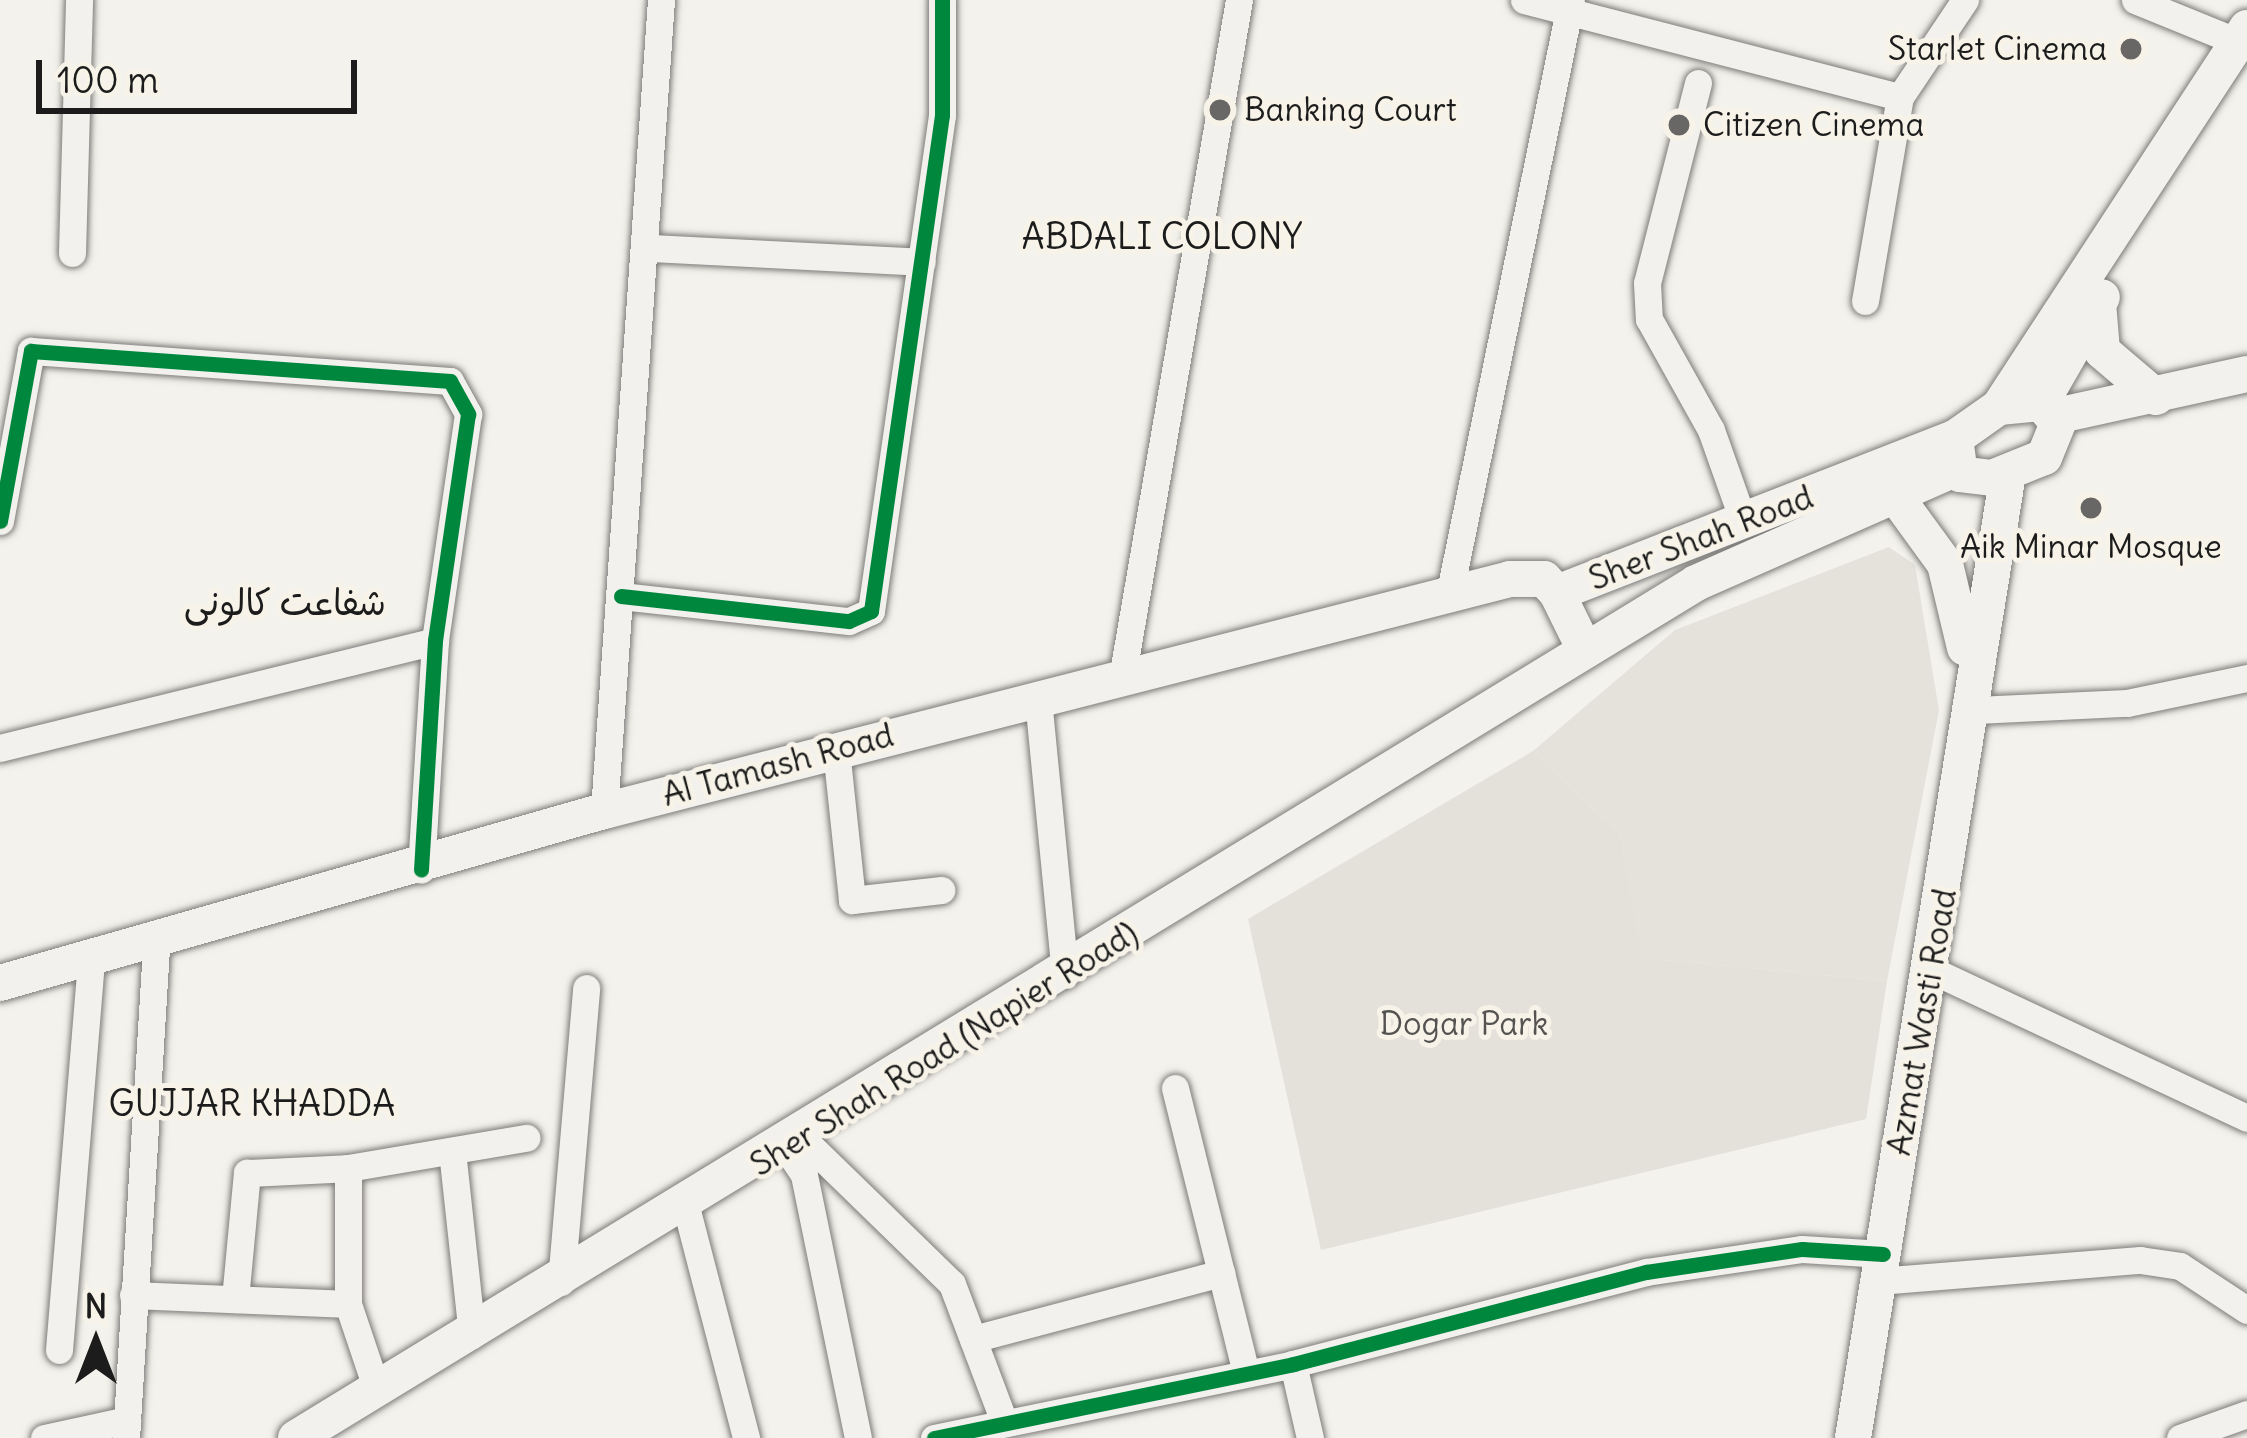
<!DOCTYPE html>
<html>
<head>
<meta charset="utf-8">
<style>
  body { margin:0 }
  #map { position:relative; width:2247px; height:1438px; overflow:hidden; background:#f4f2ec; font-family:Delius,"Playpen Sans Arabic",sans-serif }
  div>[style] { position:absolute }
  .built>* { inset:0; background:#e4e2da }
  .green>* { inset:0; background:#e4e1da }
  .roads { filter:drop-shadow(0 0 3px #7d7c7a) drop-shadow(0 0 3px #7d7c7a) }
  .minor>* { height:27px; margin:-13.5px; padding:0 13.5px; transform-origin:13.5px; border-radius:13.5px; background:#f2f1ed }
  .major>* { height:36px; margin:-18px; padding:0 18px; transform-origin:18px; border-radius:18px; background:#f2f1ed }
  .cycleway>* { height:15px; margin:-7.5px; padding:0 7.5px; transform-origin:7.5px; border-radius:7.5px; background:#00873e }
  .dots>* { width:33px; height:33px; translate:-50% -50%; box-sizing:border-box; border:6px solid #f7f3e8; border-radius:50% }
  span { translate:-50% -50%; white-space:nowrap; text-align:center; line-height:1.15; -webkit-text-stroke:10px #f7f3e8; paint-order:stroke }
  .poi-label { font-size:33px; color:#1c1c1c }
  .right { translate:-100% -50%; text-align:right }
  .left { translate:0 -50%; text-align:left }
  .street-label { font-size:33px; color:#1c1c1c }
  .park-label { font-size:33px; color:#545351 }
  .neighbourhood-label { font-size:36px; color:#1c1c1c }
  .north { position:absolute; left:36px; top:1282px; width:120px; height:120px; -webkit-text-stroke:9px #f7f3e8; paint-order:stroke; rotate:0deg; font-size:33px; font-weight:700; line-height:48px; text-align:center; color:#1c1c1c }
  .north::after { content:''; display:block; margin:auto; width:42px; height:54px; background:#1c1c1c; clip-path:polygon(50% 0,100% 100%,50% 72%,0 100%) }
  .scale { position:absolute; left:36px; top:60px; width:321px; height:54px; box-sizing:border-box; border:6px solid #1c1c1c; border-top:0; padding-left:15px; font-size:36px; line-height:42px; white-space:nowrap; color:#1c1c1c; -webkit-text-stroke:9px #f7f3e8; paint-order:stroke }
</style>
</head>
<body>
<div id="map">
  <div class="built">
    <div style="clip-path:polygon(1889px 547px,1915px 565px,1939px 710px,1887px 981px,1640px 958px,1621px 836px,1533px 751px,1675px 630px)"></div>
  </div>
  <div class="green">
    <div style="clip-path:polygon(1533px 751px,1621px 836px,1641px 958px,1887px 981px,1866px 1119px,1321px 1250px,1248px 919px)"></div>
  </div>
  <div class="roads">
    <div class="minor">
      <div style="left:1524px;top:0;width:388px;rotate:14.5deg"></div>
      <div style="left:2135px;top:0;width:111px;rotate:22.2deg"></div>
      <div style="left:1698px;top:83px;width:206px;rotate:104.3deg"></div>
      <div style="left:1647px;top:283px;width:36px;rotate:87deg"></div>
      <div style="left:1649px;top:319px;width:127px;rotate:60.8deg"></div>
      <div style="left:1711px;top:430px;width:99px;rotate:70.5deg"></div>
      <div style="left:650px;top:248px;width:272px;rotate:2.9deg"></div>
      <div style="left:72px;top:253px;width:253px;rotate:-88.4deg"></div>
      <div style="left:1865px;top:301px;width:207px;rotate:-80.3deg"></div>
      <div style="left:1900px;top:97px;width:117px;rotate:-56.2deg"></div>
      <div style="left:0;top:521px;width:173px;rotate:-79.7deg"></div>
      <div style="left:31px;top:351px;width:420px;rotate:4.1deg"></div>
      <div style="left:450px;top:381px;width:38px;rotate:61deg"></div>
      <div style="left:468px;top:414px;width:229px;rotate:98.3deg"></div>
      <div style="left:435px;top:641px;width:229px;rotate:93.5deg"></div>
      <div style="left:621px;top:596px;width:229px;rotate:6.3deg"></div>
      <div style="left:849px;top:621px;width:24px;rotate:-24deg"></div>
      <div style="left:871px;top:611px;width:501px;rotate:-81.85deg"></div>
      <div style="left:942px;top:115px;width:115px;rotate:-90deg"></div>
      <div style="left:1449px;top:596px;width:608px;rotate:-78.43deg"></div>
      <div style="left:1122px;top:678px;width:688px;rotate:-80.21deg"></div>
      <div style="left:1038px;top:699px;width:277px;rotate:84.4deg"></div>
      <div style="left:1976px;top:710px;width:151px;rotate:-2.7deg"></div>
      <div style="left:2127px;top:703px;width:123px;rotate:-11.8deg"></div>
      <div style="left:0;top:748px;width:448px;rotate:-13.8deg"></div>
      <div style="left:836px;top:750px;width:151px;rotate:83.9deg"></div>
      <div style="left:852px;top:900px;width:90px;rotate:-6.4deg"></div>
      <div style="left:604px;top:811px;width:813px;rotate:-85.98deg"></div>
      <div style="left:1929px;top:969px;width:351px;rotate:25.1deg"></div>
      <div style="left:1175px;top:1088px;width:289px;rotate:76deg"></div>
      <div style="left:802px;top:1138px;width:209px;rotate:44.2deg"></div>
      <div style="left:952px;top:1284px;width:144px;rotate:69.3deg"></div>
      <div style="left:786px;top:1148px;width:32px;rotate:56deg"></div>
      <div style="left:804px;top:1175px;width:268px;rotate:78.4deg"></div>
      <div style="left:452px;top:1151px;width:185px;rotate:83.8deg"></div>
      <div style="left:686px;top:1207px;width:239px;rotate:75.4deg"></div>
      <div style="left:1878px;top:1281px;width:263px;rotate:-4.6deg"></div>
      <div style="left:2140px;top:1260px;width:40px;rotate:8.5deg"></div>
      <div style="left:2180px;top:1266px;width:80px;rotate:33.3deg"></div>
      <div style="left:561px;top:1282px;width:295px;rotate:-85.1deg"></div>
      <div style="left:133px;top:1295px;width:215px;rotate:2.4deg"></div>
      <div style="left:348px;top:1304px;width:91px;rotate:71.4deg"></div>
      <div style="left:235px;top:1299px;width:127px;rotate:-84.6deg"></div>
      <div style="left:247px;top:1173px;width:101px;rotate:-2.8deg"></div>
      <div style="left:348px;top:1304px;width:136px;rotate:-90deg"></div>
      <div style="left:348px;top:1168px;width:181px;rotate:-9.6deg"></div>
      <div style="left:973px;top:1339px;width:257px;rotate:-14.9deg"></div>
      <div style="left:59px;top:1350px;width:389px;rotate:-85.3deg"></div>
      <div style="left:1293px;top:1364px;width:76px;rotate:77.1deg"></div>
      <div style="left:44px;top:1438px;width:85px;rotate:-12.2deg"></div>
      <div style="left:126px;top:1438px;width:496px;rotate:-86.5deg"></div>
      <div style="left:934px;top:1438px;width:367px;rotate:-11.6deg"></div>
      <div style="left:1293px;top:1364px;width:365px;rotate:-14.6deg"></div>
      <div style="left:1646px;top:1272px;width:158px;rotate:-8.4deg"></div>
      <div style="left:1802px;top:1249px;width:81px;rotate:3.5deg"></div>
      <div style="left:2180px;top:1438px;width:71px;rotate:-19.7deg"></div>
    </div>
    <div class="major">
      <div style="left:2098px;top:303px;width:48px;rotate:85.2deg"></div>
      <div style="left:2102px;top:351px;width:71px;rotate:40.4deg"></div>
      <div style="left:2041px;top:403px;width:122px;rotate:-60.1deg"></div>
      <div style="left:1999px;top:407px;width:453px;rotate:-56.8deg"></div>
      <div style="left:2056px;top:416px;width:196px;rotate:-12.4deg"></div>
      <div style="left:1894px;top:494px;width:87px;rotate:53.9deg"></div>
      <div style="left:1945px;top:564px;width:86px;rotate:76.6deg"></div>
      <div style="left:1585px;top:650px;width:64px;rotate:-116.2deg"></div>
      <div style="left:1557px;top:593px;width:427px;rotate:-21.3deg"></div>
      <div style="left:1955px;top:438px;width:54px;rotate:-35.2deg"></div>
      <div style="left:1999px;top:407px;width:42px;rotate:-5.4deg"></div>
      <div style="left:2041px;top:403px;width:26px;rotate:50deg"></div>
      <div style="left:2058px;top:423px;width:37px;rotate:112deg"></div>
      <div style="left:2044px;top:457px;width:56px;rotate:158deg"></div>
      <div style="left:1992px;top:478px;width:32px;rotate:-173deg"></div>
      <div style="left:1960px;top:474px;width:36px;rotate:-98deg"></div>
      <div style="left:0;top:983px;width:628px;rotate:-15.9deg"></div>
      <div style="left:604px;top:811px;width:935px;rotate:-14.36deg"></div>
      <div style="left:1510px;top:579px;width:34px"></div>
      <div style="left:1544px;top:579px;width:19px;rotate:47deg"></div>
      <div style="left:296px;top:1438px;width:1640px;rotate:-31.41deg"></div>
      <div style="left:1696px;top:583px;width:285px;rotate:-23.8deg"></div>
      <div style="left:1853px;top:1438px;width:976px;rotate:-80.87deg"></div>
    </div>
  </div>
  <div class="cycleway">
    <div style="left:0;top:521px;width:173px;rotate:-79.7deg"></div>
    <div style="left:31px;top:351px;width:420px;rotate:4.1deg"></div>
    <div style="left:450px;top:381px;width:38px;rotate:61deg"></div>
    <div style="left:468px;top:414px;width:229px;rotate:98.3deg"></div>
    <div style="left:435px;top:641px;width:229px;rotate:93.5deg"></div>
    <div style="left:621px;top:596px;width:229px;rotate:6.3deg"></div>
    <div style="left:849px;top:621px;width:24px;rotate:-24deg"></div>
    <div style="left:871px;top:611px;width:501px;rotate:-81.85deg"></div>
    <div style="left:942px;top:115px;width:115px;rotate:-90deg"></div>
    <div style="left:934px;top:1438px;width:367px;rotate:-11.6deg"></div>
    <div style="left:1293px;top:1364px;width:365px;rotate:-14.6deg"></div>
    <div style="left:1646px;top:1272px;width:158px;rotate:-8.4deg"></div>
    <div style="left:1802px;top:1249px;width:81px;rotate:3.5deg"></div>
  </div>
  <div class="dots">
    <div style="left:2131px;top:49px;background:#686765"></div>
    <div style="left:1220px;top:110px;background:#686765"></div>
    <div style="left:1679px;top:125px;background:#686765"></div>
    <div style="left:2091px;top:508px;background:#686765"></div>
  </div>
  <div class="poi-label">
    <span class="right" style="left:2107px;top:49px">Starlet Cinema</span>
    <span class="left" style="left:1244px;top:110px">Banking Court</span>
    <span class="left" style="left:1703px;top:125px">Citizen Cinema</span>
    <span style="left:2091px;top:547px">Aik Minar Mosque</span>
  </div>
  <div class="street-label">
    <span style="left:1701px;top:538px;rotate:-21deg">Sher Shah Road</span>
    <span style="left:778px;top:765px;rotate:-15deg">Al Tamash Road</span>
    <span style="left:1922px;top:1022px;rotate:-80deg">Azmat Wasti Road</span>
    <span style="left:944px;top:1049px;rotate:-32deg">Sher Shah Road (Napier Road)</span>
  </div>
  <div class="park-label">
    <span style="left:1464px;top:1024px">Dogar Park</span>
  </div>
  <div class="neighbourhood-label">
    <span style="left:1162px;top:237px">ABDALI COLONY</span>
    <span style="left:285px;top:603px">شفاعت کالونی</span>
    <span style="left:252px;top:1104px">GUJJAR KHADDA</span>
  </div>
  <div class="north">N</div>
  <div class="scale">100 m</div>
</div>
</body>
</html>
